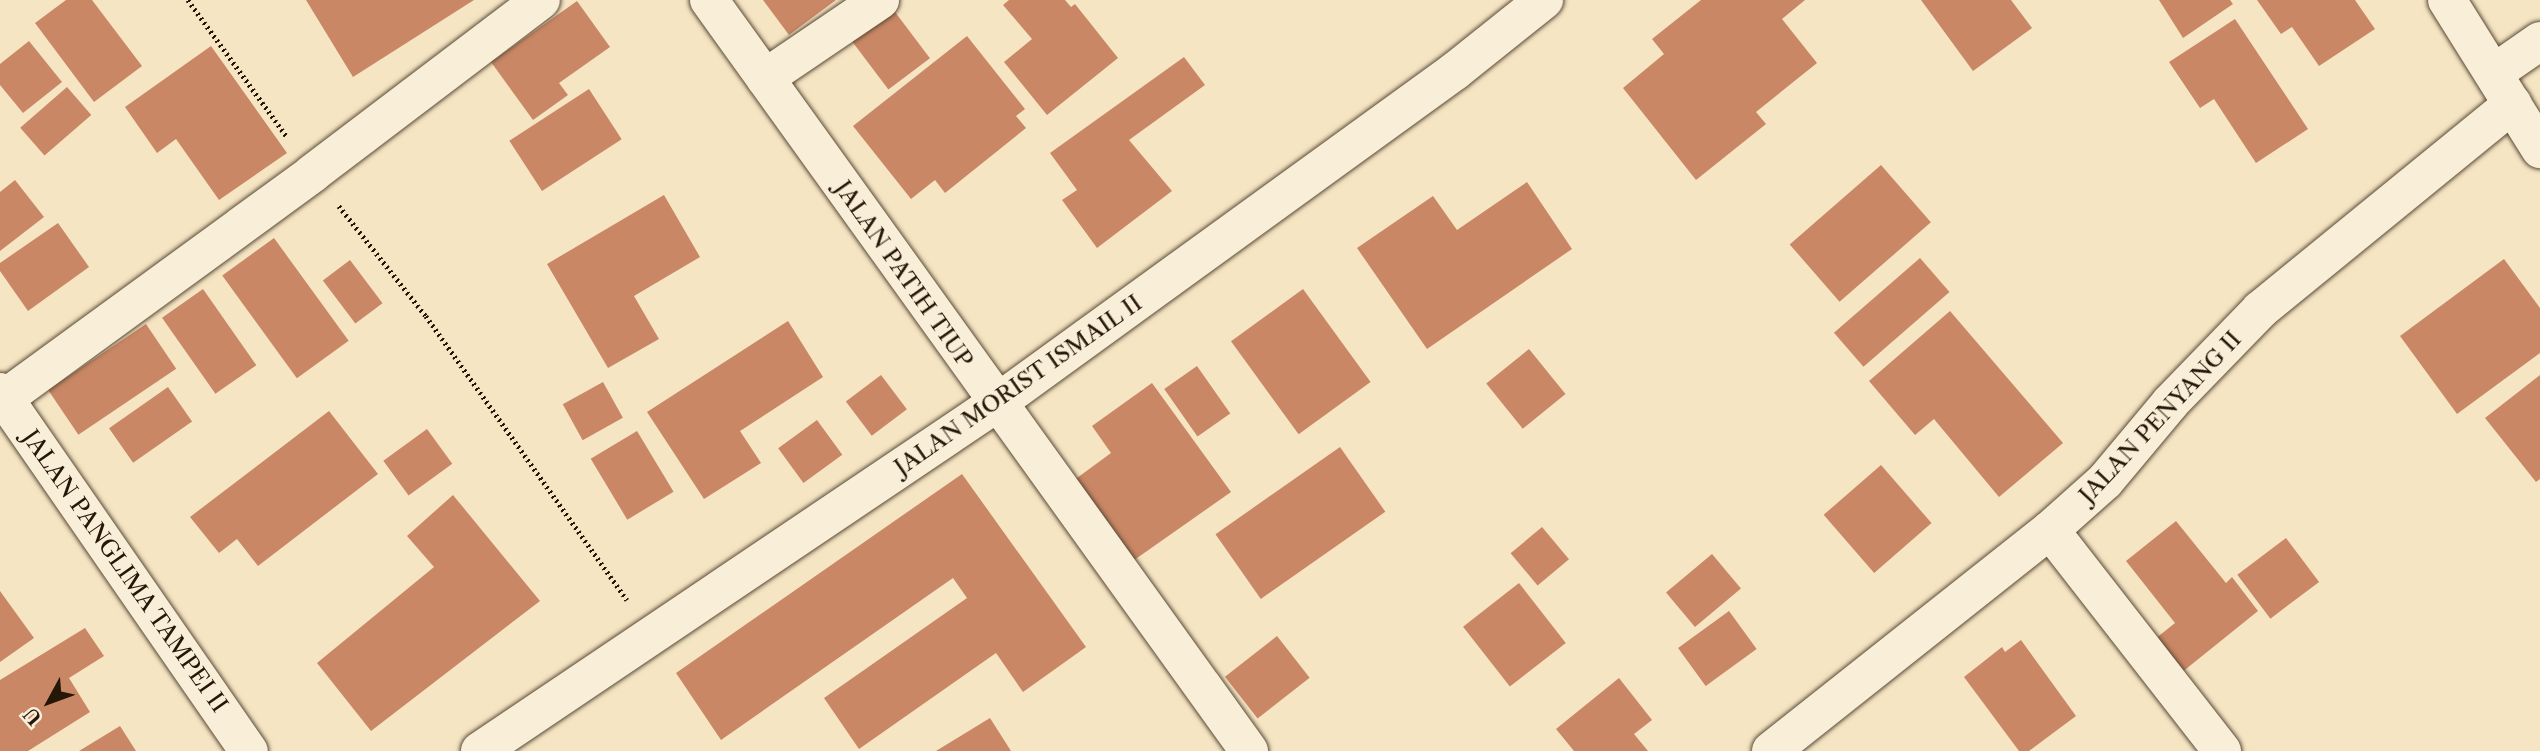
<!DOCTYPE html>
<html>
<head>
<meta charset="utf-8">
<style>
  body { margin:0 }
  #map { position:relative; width:2540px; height:751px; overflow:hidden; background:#f6e5c3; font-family:"Libre Caslon Text",serif }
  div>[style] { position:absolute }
  .building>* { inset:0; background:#ca8765; transform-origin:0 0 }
  .path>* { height:4.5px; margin-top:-2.25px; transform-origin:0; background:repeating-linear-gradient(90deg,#251708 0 2px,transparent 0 5.5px) }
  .roads { filter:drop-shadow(0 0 2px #594a37) drop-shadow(0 0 2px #594a37) }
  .minor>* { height:38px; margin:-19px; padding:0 19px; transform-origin:19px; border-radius:19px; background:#f9eed8 }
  span { translate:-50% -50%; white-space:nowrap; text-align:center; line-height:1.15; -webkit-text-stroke:7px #f9eed8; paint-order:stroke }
  .street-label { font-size:23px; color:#251708 }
  .north { position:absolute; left:14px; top:667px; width:70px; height:70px; -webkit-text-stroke:5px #f9eed8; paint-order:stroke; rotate:229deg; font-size:19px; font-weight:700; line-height:28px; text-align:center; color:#251708 }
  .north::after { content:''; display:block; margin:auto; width:24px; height:32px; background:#251708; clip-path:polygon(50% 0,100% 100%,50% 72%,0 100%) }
</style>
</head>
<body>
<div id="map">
  <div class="building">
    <div style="clip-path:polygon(66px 0,92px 0,142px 66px,94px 102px,35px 23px)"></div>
    <div style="clip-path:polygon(306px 0,474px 0,353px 77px)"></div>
    <div style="clip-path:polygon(763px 0,836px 0,789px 35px)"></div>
    <div style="clip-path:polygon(1009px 0,1065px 0,1071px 7px,1075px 4px,1118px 58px,1047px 115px,1004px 62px,1032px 39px,1003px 5px)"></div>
    <div style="clip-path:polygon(1701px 0,1805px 0,1782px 19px,1817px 63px,1756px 112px,1766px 124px,1696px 180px,1623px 88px,1664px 54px,1652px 39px)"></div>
    <div style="clip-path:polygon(1921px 0,2011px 0,2032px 28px,1973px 71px)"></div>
    <div style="clip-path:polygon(2159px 0,2230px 0,2233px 4px,2183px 38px)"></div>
    <div style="clip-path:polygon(2257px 0,2355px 0,2375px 29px,2319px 66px,2292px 27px,2281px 34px)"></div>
    <div style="clip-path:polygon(577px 1px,610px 47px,559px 83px,568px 95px,533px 120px,491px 62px)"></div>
    <div style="left:889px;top:4px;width:68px;height:52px;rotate:53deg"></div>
    <div style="clip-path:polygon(2235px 19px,2308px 129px,2256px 163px,2214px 99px,2200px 108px,2169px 62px)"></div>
    <div style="clip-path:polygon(967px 36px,1025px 109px,1016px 116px,1026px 128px,945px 193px,935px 180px,911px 199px,853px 126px)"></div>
    <div style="clip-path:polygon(29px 41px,62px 82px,23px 113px,0 85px,0 64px)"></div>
    <div style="clip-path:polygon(211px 46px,287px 153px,219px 200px,176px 139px,157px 153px,125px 107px)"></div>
    <div style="clip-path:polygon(1184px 57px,1205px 85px,1129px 140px,1172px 191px,1097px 248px,1062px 200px,1077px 190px,1050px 153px)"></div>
    <div style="left:67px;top:87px;width:37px;height:62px;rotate:49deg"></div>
    <div style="left:589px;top:89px;width:60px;height:95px;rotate:57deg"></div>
    <div style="left:1881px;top:165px;width:76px;height:121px;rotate:49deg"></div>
    <div style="clip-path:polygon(15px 180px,44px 217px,0 251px,0 192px)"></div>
    <div style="clip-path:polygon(1527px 182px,1572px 249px,1427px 349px,1357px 248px,1433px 196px,1457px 230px)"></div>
    <div style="clip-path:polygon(664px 195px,700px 257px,634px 296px,659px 339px,608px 368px,547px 264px)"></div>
    <div style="clip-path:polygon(58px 223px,89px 267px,28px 311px,0 271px,0 263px)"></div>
    <div style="left:274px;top:238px;width:127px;height:64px;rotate:54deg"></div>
    <div style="left:1920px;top:258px;width:45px;height:114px;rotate:49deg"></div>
    <div style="clip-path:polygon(2504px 259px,2540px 308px,2540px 353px,2457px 414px,2400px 336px)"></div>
    <div style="left:350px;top:260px;width:54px;height:34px;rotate:53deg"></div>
    <div style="left:203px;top:289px;width:93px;height:50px;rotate:55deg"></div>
    <div style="left:1303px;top:289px;width:115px;height:89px;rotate:54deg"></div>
    <div style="clip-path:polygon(1950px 311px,2063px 443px,1999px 497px,1934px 419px,1915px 435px,1869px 381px)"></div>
    <div style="clip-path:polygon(788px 321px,823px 377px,740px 431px,761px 463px,704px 499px,647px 412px)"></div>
    <div style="left:146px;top:324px;width:54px;height:118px;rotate:56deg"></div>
    <div style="left:1529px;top:349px;width:58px;height:55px;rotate:51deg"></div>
    <div style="left:1197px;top:366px;width:58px;height:40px;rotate:55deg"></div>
    <div style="left:881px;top:375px;width:43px;height:44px;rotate:53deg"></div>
    <div style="clip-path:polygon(2540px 375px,2540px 479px,2536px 482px,2485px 418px)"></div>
    <div style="left:603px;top:382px;width:41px;height:46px;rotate:61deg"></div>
    <div style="clip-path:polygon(1152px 383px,1231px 492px,1120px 570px,1062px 489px,1111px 453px,1092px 426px)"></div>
    <div style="left:168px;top:387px;width:42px;height:72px;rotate:55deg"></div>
    <div style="clip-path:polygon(329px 411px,378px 474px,258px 566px,237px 539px,219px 553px,190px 517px)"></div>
    <div style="left:817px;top:420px;width:43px;height:48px;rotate:54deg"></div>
    <div style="left:427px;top:429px;width:43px;height:54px;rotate:54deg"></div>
    <div style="left:637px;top:431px;width:71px;height:54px;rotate:59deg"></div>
    <div style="left:1340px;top:447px;width:79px;height:152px;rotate:55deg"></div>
    <div style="left:1881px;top:465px;width:77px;height:76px;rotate:49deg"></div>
    <div style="clip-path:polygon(962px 474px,1086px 647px,1023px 692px,996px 653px,859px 749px,824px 698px,967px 598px,953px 578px,721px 740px,676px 673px)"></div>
    <div style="clip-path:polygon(453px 495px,540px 601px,371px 731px,317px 663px,434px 567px,407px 536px)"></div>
    <div style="clip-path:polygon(2176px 521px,2226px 583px,2232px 577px,2258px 611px,2176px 677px,2150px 643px,2175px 623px,2126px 561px)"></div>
    <div style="left:1542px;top:527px;width:42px;height:41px;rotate:50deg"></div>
    <div style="left:2286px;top:538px;width:55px;height:61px;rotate:53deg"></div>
    <div style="left:1712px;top:554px;width:45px;height:60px;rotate:50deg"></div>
    <div style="left:1519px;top:583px;width:76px;height:71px;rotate:52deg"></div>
    <div style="clip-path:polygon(0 591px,34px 638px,0 662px)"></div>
    <div style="left:1729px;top:611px;width:47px;height:63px;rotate:54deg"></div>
    <div style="clip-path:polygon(85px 628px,104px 656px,69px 678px,90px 712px,28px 751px,0 751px,0 680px)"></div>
    <div style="left:1277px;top:636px;width:53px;height:66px;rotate:52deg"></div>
    <div style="clip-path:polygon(2021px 640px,2076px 716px,2029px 751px,2019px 751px,1964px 677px,2002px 647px,2005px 652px)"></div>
    <div style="clip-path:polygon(1619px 678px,1652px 720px,1634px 734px,1648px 751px,1574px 751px,1556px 729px)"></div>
    <div style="clip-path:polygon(990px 718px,1011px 751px,936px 751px)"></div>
    <div style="clip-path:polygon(120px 726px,136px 751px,79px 751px)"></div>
  </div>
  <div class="path">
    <div style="left:188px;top:0;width:170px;rotate:54.1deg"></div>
    <div style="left:339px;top:206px;width:140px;rotate:51.7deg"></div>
    <div style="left:426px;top:316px;width:348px;rotate:54.7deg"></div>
  </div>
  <div class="roads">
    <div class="minor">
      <div style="left:709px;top:0;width:925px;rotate:54.28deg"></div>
      <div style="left:2447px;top:0;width:176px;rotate:58deg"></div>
      <div style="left:2494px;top:73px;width:56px;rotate:-34.8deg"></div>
      <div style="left:765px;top:78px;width:139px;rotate:-34.1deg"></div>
      <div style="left:0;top:392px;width:437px;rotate:55.3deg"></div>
      <div style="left:5px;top:398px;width:381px;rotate:-36.1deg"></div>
      <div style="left:313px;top:173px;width:286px;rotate:-37.2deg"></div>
      <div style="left:2050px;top:530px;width:280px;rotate:52.1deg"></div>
      <div style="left:480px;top:751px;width:623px;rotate:-33.95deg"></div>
      <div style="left:997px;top:403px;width:566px;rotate:-35.94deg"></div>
      <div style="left:1455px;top:71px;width:114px;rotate:-38.6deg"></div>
      <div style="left:1771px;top:751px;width:356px;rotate:-38.4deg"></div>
      <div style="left:2050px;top:530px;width:74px;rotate:-41.7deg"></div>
      <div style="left:2105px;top:481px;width:103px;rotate:-50.1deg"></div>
      <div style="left:2171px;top:402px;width:128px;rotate:-45.9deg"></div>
      <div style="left:2260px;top:310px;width:326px;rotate:-39.2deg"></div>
    </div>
  </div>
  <div class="street-label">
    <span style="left:904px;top:274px;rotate:55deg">JALAN PATIH TIUP</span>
    <span style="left:1018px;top:385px;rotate:-35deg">JALAN MORIST ISMAIL II</span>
    <span style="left:2160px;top:417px;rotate:-47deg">JALAN PENYANG II</span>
    <span style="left:125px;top:571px;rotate:55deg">JALAN PANGLIMA TAMPEI II</span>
  </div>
  <div class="north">U</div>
</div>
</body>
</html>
